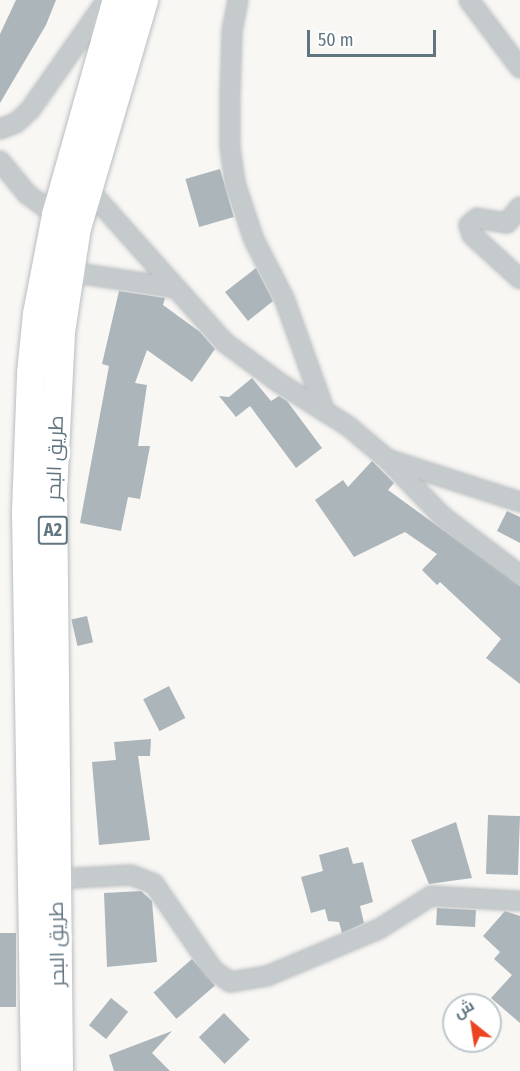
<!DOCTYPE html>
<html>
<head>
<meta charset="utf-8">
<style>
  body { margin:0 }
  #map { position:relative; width:520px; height:1071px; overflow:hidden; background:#f8f7f4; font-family:"Fira Sans Condensed",Cairo,sans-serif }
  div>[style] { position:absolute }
  .building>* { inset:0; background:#abb5ba; transform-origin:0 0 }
  .roads { filter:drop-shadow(0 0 2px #b9bdc0) drop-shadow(0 0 2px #b9bdc0) }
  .minor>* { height:18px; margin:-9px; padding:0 9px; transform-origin:9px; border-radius:9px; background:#c5cacc }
  .trunk>* { height:28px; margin:-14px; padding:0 14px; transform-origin:14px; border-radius:14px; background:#fff }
  span { translate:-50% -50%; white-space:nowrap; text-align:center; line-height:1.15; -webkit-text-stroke:6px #fff; paint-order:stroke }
  .shield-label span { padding:2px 4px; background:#fff; border:2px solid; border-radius:4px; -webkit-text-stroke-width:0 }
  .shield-label { font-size:18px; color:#617581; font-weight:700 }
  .street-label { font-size:20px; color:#617581 }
  .north { position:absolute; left:442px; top:993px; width:60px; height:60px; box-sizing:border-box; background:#fff; border:2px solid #c0c8cd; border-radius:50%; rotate:330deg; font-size:16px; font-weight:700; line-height:24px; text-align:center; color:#617581 }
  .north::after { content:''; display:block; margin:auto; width:21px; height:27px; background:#ec4320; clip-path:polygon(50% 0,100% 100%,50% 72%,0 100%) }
  .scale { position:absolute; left:307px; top:30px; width:129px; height:27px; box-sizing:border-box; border:3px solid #617581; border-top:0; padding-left:8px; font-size:18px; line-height:21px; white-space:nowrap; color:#617581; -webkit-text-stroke:4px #fff; paint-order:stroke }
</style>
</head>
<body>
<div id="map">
  <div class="building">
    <div style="clip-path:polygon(16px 0,56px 0,46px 25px,0 103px,0 34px)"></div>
    <div style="left:220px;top:169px;width:50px;height:36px;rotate:74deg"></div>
    <div style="clip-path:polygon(256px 268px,273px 301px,248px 321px,225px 292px)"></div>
    <div style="clip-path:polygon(119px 291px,165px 298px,163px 305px,200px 332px,215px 349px,192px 382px,147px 350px,135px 383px,147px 385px,138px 446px,150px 446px,140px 499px,128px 497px,121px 531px,80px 523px,109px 366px,102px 364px)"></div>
    <div style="clip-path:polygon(252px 378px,271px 401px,279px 396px,287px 401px,322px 448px,296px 468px,250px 406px,236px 417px,219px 396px,229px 397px)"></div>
    <div style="clip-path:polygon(372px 461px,394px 483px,388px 490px,520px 586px,520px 684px,486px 658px,501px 639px,440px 582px,437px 585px,422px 570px,437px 554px,405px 532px,354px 557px,315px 500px,343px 480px,348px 487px)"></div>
    <div style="clip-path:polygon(507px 511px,520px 517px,520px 543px,497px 531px)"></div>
    <div style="left:87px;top:616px;width:27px;height:16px;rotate:77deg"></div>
    <div style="left:169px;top:686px;width:36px;height:29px;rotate:63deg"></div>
    <div style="clip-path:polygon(151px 739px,150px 756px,138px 756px,150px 840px,99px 845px,92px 762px,116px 760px,114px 742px)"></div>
    <div style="left:488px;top:815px;width:32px;height:59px;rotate:2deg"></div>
    <div style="clip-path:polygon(456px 822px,472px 878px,429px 884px,411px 840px)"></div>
    <div style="clip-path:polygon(348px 847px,353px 864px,363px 862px,373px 902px,360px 906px,364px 923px,342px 933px,339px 922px,328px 921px,325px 909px,311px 913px,301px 877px,323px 871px,319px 855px)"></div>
    <div style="clip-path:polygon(141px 891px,152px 901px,157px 962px,107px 967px,104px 893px)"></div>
    <div style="left:437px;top:908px;width:39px;height:17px;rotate:3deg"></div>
    <div style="clip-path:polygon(505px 911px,520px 916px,520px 1023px,491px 998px,512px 975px,494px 959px,500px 952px,483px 936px)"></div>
    <div style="left:0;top:933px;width:16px;height:74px"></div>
    <div style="left:192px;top:959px;width:35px;height:51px;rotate:49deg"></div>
    <div style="left:111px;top:998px;width:22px;height:35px;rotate:39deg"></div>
    <div style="left:224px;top:1013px;width:37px;height:35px;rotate:46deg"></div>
    <div style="clip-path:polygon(172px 1031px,152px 1053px,170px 1071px,114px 1071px,109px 1055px)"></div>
  </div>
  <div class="roads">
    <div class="minor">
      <div style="left:238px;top:0;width:33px;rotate:101deg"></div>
      <div style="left:232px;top:32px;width:62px;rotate:91.8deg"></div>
      <div style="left:230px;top:94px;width:53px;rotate:90deg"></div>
      <div style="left:230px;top:147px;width:36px;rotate:82deg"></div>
      <div style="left:235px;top:183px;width:60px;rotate:71.6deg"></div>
      <div style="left:254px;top:240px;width:65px;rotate:62.7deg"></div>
      <div style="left:284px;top:298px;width:121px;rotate:70.2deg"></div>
      <div style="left:469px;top:0;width:85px;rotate:53.1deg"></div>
      <div style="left:0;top:129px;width:17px;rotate:-21deg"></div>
      <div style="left:16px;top:123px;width:19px;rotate:-43deg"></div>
      <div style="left:30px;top:110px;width:134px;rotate:-55deg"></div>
      <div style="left:0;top:161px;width:43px;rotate:50.7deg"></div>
      <div style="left:27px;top:194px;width:36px;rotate:36deg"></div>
      <div style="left:87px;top:188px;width:206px;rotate:48.3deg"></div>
      <div style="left:224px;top:342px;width:67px;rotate:36.5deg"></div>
      <div style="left:278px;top:382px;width:83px;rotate:32.2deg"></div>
      <div style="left:348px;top:426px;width:51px;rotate:40.2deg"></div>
      <div style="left:387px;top:459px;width:79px;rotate:46deg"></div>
      <div style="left:442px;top:516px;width:98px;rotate:37.1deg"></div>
      <div style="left:520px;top:207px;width:21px;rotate:129deg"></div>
      <div style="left:507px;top:223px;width:30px;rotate:-171deg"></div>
      <div style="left:477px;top:218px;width:11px;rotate:139deg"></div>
      <div style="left:469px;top:225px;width:10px;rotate:73deg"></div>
      <div style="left:472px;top:235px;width:65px;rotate:42.5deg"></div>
      <div style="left:70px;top:272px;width:107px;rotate:8.6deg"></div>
      <div style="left:387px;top:459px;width:140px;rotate:17.9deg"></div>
      <div style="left:56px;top:879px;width:75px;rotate:-3.1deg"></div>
      <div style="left:131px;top:875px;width:25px;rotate:21deg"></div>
      <div style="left:154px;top:884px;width:104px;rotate:55.5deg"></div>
      <div style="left:213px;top:970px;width:21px;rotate:35deg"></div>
      <div style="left:230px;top:982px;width:37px;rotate:-9deg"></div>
      <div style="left:267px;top:976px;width:121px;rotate:-22.8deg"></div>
      <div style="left:379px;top:929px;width:62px;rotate:-32.4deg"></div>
      <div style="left:431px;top:896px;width:89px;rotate:3.2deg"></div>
    </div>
    <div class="trunk">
      <div style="left:35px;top:1071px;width:559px;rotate:-90.92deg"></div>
      <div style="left:26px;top:512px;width:139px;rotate:-87.9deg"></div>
      <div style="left:31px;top:373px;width:59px;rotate:-84.2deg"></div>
      <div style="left:37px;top:314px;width:101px;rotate:-79.1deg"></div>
      <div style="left:56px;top:215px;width:223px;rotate:-74.2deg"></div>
      <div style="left:59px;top:1071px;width:580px;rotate:-90.59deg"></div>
      <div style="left:53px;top:491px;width:159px;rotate:-87.1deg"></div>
      <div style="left:61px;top:332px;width:105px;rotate:-81.3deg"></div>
      <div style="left:77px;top:228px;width:238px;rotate:-73.6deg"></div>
    </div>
  </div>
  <div class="shield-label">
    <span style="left:53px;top:530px">A2</span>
  </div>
  <div class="street-label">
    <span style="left:55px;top:458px;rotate:-88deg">طريق البحر</span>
    <span style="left:57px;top:944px;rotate:-91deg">طريق البحر</span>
  </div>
  <div class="north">ش</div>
  <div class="scale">50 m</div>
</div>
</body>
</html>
